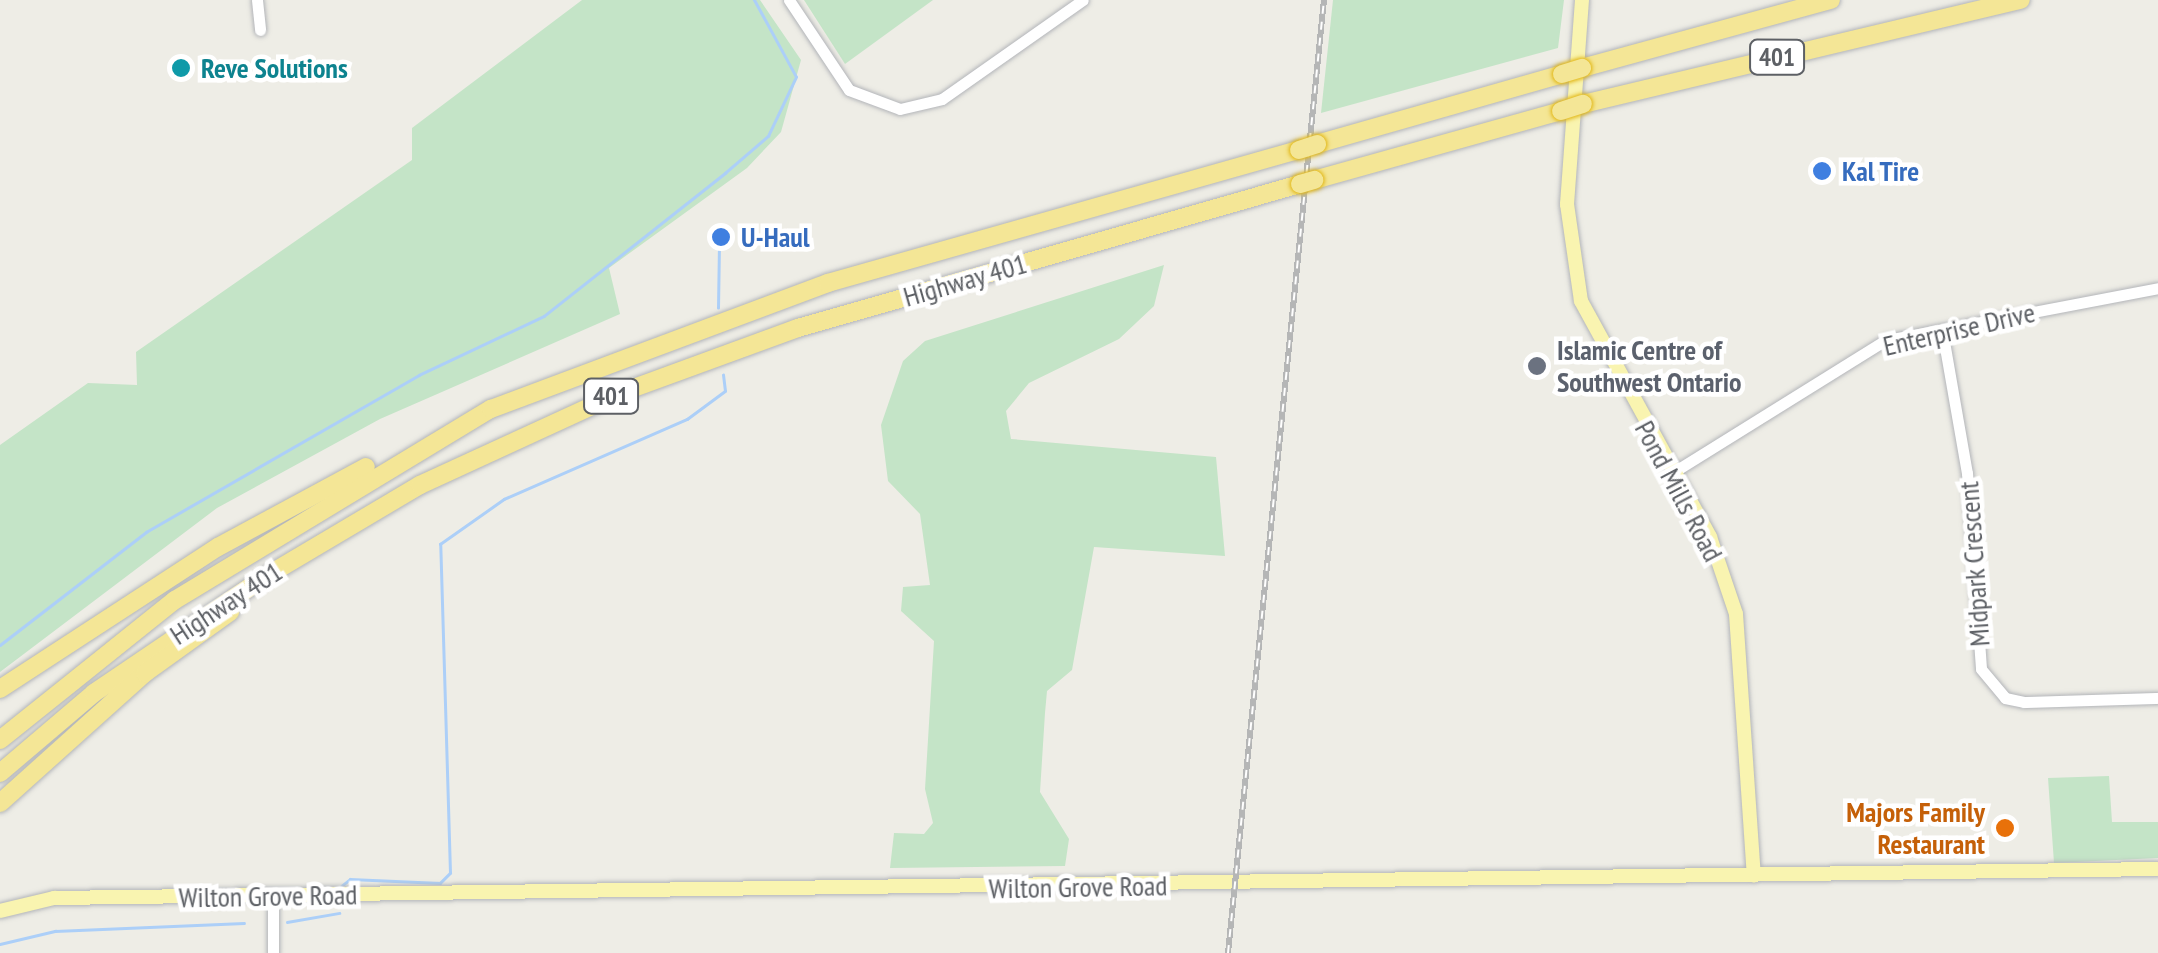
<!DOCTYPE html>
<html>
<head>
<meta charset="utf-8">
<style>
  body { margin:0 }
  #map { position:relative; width:2158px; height:953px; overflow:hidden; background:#eeede6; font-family:"PT Sans Narrow",sans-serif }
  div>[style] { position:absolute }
  .green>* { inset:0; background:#c4e4c7 }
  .stream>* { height:2.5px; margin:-1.25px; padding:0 1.25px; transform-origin:1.25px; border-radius:1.25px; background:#accff8 }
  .roads { filter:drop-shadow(0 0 2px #b3b5b9) drop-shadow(0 0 2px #b3b5b9) }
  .minor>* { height:11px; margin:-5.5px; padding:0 5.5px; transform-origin:5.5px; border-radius:5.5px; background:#fff }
  .major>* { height:14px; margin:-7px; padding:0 7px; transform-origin:7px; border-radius:7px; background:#f9f4b0 }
  .highway>* { height:18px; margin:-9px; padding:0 9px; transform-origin:9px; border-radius:9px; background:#f4e696 }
  .rail>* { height:6px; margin-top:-3px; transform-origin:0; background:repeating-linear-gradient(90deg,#fff 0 8px,#b5b6b6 0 16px); box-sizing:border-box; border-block:2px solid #b5b6b6 }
  .bridges { filter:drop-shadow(0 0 2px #e1b613) drop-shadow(0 0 2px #e1b613) }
  .highway-bridge>* { height:18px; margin:-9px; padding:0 9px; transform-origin:9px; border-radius:9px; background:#f4e696 }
  .dots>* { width:28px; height:28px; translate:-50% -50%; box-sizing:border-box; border:5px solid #fff; border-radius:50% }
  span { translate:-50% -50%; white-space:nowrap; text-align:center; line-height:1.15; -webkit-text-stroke:9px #fff; paint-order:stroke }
  .shield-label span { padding:2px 8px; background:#fff; border:2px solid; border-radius:8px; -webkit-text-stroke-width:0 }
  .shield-label { font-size:25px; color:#5d6065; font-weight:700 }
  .culture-label { font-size:28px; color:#0d838f; font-weight:700 }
  .left { translate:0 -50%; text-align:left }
  .shop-label { font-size:28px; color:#366cbe; font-weight:700 }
  .street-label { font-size:28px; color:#5d6065 }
  .worship-label { font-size:28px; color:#5b616d; font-weight:700 }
  .food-label { font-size:28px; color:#c56008; font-weight:700 }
  .right { translate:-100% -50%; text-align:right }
</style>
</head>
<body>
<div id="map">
  <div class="green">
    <div style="clip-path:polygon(582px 0,760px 0,801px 60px,781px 132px,747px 168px,609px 268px,620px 314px,380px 419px,217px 508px,0 672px,0 445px,88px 383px,137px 385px,136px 352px,412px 160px,412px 128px)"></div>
    <div style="clip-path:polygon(804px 0,933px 0,845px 64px)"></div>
    <div style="clip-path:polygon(1333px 0,1564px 0,1558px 48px,1321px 113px)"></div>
    <div style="clip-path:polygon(1164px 265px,1154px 306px,1119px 339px,1029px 383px,1006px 411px,1011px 439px,1216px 457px,1225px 556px,1094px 547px,1072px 670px,1047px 691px,1045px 713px,1040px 792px,1069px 839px,1065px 866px,890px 868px,894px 833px,924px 834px,933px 823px,925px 789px,934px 641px,901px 611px,903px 587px,930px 585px,920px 514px,888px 481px,881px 425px,903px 361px,925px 341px)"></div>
    <div style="clip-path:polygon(2109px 776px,2112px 822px,2158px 822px,2158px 858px,2054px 863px,2048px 778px)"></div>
  </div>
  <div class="stream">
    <div style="left:718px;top:308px;width:61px;rotate:-89.1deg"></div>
    <div style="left:0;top:645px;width:185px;rotate:-37.7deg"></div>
    <div style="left:146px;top:532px;width:315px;rotate:-29.9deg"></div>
    <div style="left:419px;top:375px;width:138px;rotate:-25.3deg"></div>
    <div style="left:544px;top:316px;width:231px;rotate:-38.3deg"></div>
    <div style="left:725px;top:173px;width:57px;rotate:-40.7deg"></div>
    <div style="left:768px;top:136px;width:65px;rotate:-64.6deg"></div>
    <div style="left:796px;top:77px;width:88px;rotate:-118.6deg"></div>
    <div style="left:339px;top:888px;width:14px;rotate:-39deg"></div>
    <div style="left:350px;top:879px;width:90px;rotate:2.5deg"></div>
    <div style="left:440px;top:883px;width:14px;rotate:-45deg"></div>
    <div style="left:450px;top:873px;width:329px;rotate:-91.7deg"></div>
    <div style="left:440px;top:544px;width:78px;rotate:-35.1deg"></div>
    <div style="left:504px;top:499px;width:200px;rotate:-23.6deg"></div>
    <div style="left:687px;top:419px;width:47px;rotate:-36.4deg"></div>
    <div style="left:725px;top:391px;width:16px;rotate:-97deg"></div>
    <div style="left:287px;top:922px;width:53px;rotate:-9.8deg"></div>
    <div style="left:0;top:944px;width:57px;rotate:-13.3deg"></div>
    <div style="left:55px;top:931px;width:189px;rotate:-2.4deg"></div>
  </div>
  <div class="roads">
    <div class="minor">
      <div style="left:257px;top:0;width:30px;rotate:84deg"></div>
      <div style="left:789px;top:0;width:108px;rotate:56.3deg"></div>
      <div style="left:849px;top:90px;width:54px;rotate:20.4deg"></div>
      <div style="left:900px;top:109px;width:43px;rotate:-13.4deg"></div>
      <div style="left:942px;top:99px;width:172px;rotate:-35.1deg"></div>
      <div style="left:1942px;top:330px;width:145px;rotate:80.1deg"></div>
      <div style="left:1967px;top:473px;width:196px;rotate:85.9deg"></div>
      <div style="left:1981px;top:669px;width:38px;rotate:50deg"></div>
      <div style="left:2005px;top:698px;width:19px;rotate:12deg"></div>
      <div style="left:2024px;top:702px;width:134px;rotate:-1.7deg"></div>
      <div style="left:1672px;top:473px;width:252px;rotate:-31.9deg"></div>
      <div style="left:1886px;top:340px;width:277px;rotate:-10.8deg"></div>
      <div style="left:273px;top:896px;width:57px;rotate:90deg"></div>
    </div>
    <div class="major">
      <div style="left:1582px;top:0;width:205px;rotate:94.2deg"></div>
      <div style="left:1567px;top:204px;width:98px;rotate:81.8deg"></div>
      <div style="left:1581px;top:301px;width:269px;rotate:61.3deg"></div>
      <div style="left:1710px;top:537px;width:81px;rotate:71.3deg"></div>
      <div style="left:1736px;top:614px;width:262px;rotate:86.1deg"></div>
      <div style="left:0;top:911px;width:56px;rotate:-13.5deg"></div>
      <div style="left:54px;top:898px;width:2104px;rotate:-0.79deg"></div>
    </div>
    <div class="highway">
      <div style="left:1582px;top:68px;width:258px;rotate:-15.3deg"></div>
      <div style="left:1583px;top:104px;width:450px;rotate:-13.4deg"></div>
      <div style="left:1317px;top:144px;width:255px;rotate:-15.9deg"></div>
      <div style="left:1314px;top:180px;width:256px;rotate:-15.6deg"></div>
      <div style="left:0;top:689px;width:260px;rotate:-33.1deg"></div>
      <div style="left:218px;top:547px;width:168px;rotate:-28.4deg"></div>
      <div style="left:0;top:740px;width:224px;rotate:-38.7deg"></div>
      <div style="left:175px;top:600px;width:369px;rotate:-31.2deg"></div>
      <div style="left:491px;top:409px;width:360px;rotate:-20.5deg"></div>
      <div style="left:828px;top:283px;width:489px;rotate:-15.8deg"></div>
      <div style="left:0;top:773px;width:123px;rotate:-40.4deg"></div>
      <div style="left:94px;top:693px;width:207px;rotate:-34.2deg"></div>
      <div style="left:265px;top:577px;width:180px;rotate:-30.7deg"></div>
      <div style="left:420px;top:485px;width:220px;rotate:-24.7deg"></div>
      <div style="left:620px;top:393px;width:189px;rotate:-20.1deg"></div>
      <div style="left:798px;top:328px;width:522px;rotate:-16.01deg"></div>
      <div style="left:0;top:803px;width:195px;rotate:-41.9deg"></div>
      <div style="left:145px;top:673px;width:105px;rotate:-35.7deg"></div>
    </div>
  </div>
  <div class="rail">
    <div style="left:1228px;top:953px;width:958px;rotate:-84.25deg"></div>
  </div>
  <div class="bridges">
    <div class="highway-bridge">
      <div style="left:1562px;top:74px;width:21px;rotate:-17deg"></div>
      <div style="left:1561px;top:111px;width:23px;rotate:-18deg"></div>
      <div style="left:1299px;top:150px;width:19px;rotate:-18deg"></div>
      <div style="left:1300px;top:184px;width:15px;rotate:-16deg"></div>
    </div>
  </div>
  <div class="dots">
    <div style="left:181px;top:68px;background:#0f9aa8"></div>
    <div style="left:1822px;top:171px;background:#3f7fe0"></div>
    <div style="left:721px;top:237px;background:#3f7fe0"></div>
    <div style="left:1537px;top:366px;background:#6b7280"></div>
    <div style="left:2005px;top:828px;background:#e8710a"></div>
  </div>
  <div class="shield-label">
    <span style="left:1777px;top:57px">401</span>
    <span style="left:611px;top:396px">401</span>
  </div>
  <div class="culture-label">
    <span class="left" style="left:201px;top:68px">Reve Solutions</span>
  </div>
  <div class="shop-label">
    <span class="left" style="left:1842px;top:171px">Kal Tire</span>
    <span class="left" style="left:741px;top:237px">U-Haul</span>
  </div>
  <div class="street-label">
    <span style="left:965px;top:280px;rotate:-16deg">Highway 401</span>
    <span style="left:1959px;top:329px;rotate:-13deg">Enterprise Drive</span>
    <span style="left:1679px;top:491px;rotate:62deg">Pond Mills Road</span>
    <span style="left:1974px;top:564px;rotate:-94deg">Midpark Crescent</span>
    <span style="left:226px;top:603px;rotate:-33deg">Highway 401</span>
    <span style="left:1078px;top:887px;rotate:-1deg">Wilton Grove Road</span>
    <span style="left:268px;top:896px;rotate:-1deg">Wilton Grove Road</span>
  </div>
  <div class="worship-label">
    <span class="left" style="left:1557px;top:366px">Islamic Centre of<br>Southwest Ontario</span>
  </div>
  <div class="food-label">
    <span class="right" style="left:1985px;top:828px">Majors Family<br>Restaurant</span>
  </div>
</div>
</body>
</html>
